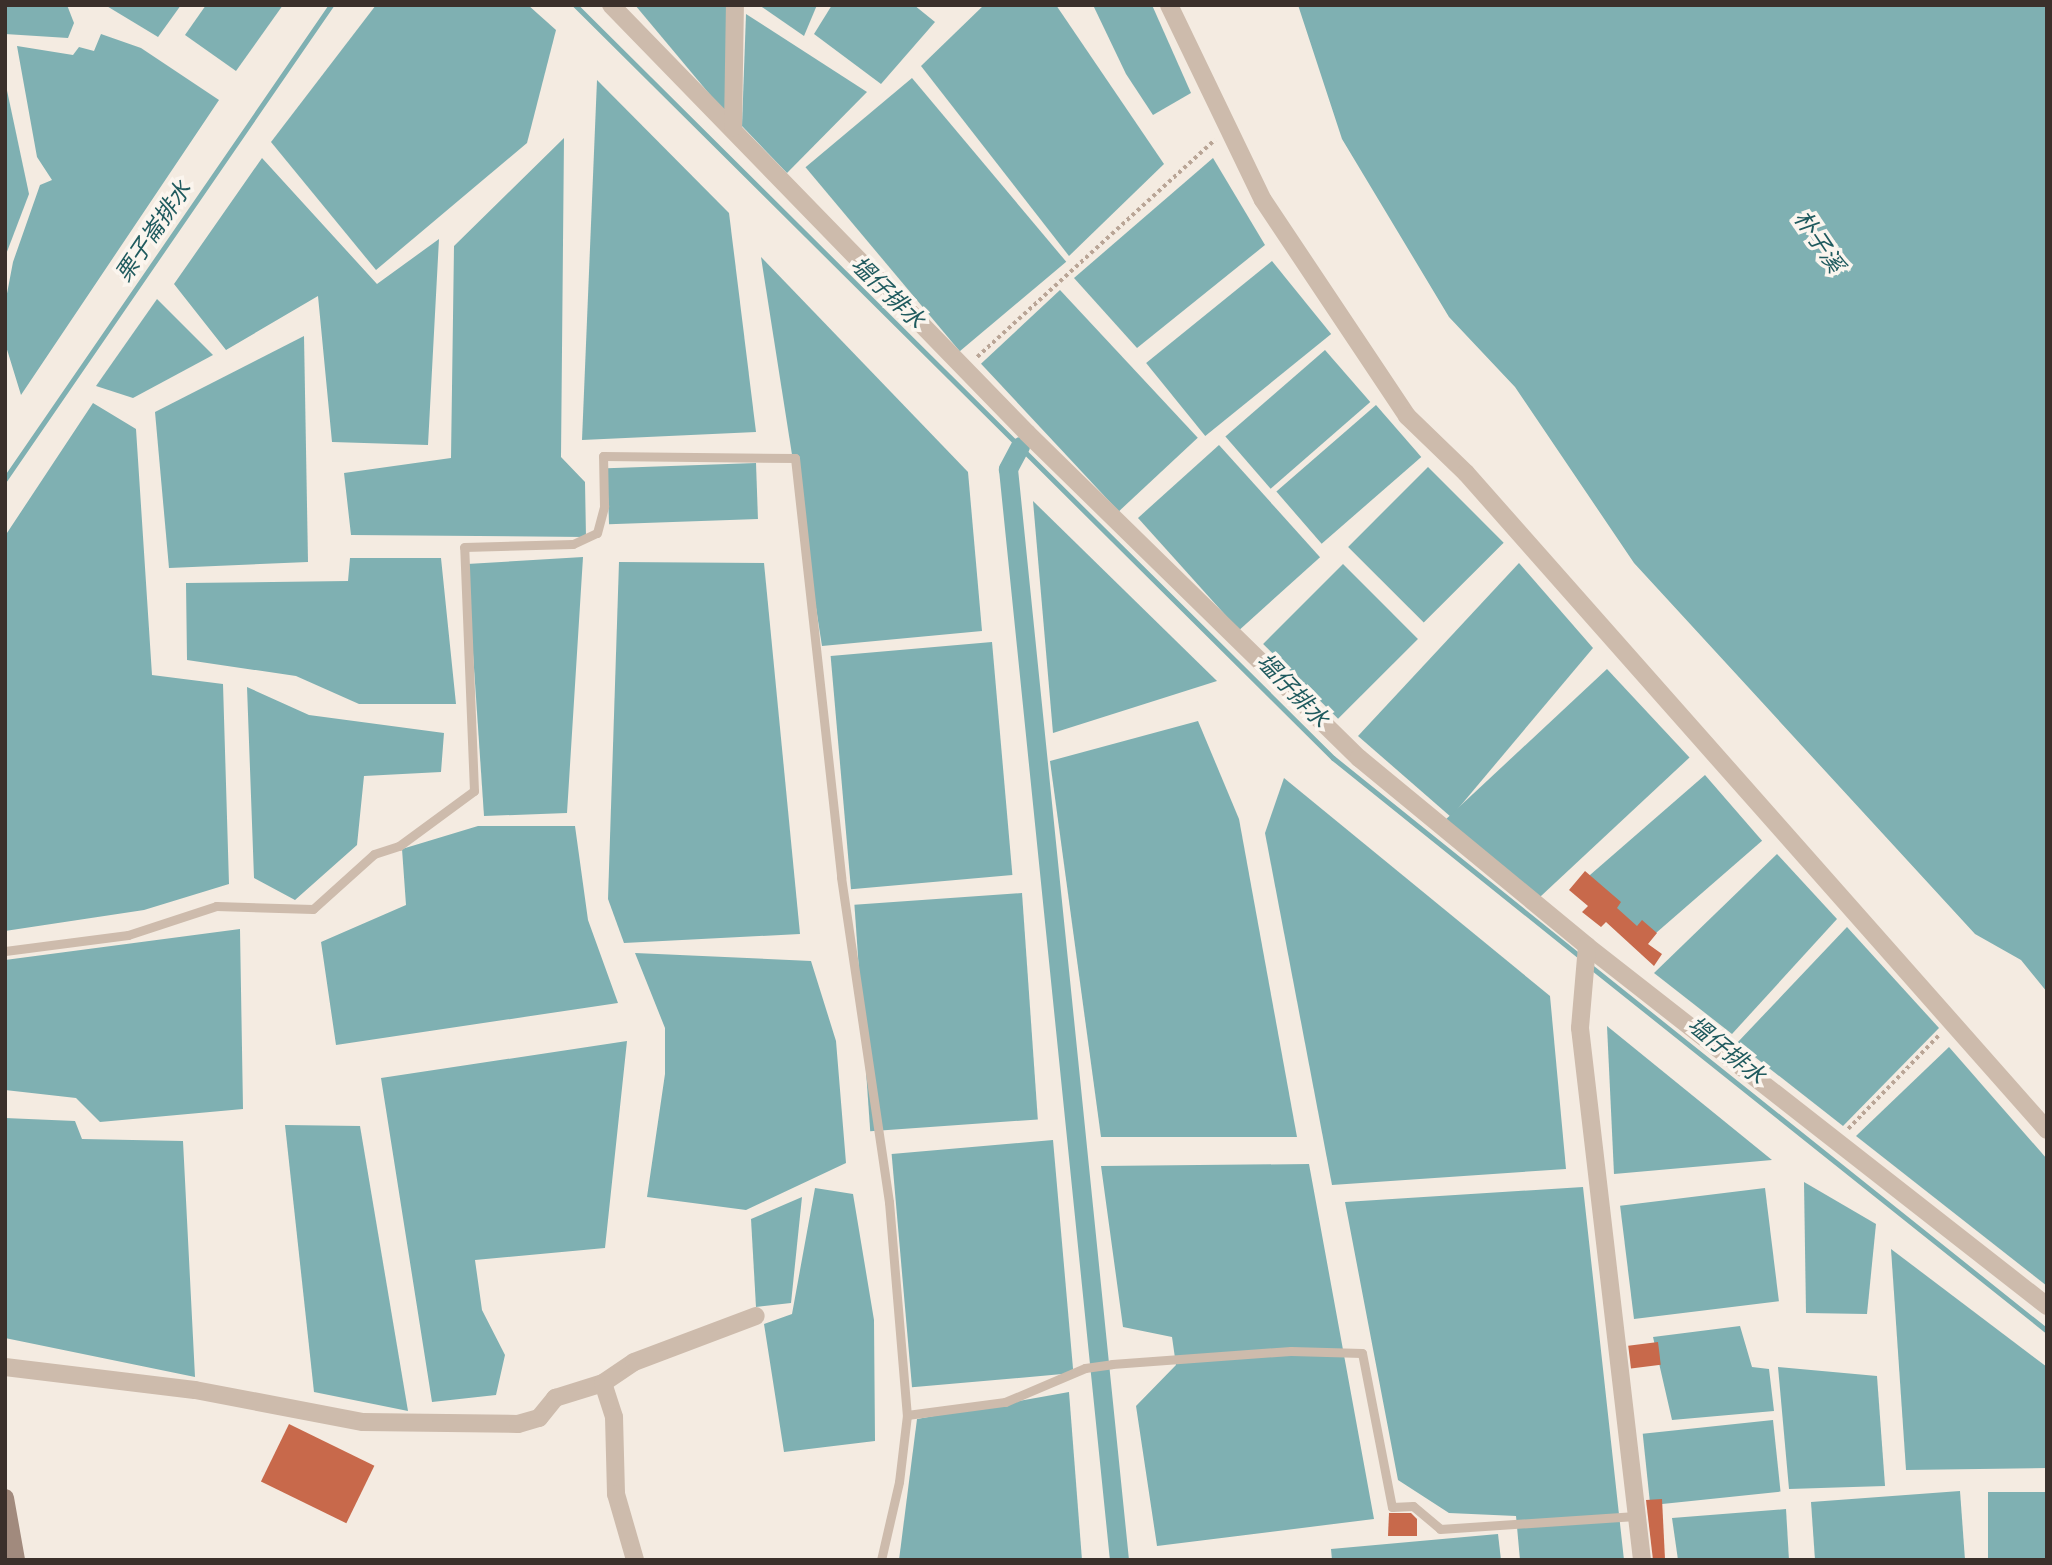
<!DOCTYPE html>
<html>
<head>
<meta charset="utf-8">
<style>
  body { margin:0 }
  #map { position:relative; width:2052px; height:1565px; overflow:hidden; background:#f4ebe1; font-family:"Varela Round","Noto Sans TC",sans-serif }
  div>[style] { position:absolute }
  .water>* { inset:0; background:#7fb0b2; transform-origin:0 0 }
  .stream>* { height:5px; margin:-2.5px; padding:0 2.5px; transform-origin:2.5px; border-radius:2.5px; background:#7fb0b2 }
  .canal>* { height:19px; margin:-9.5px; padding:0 9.5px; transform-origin:9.5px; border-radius:9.5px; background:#7fb0b2 }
  .building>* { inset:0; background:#c8694b; transform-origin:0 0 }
  .path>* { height:3.5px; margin-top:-1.75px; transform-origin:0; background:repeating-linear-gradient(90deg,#b9a596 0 3.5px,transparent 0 7px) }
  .service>* { height:9px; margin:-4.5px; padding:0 4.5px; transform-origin:4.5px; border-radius:4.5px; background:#cdbbac }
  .minor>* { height:18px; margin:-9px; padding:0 9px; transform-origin:9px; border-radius:9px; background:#cdbbac }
  .secondary>* { height:18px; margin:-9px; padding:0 9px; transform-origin:9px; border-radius:9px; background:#a18a7d }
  span { translate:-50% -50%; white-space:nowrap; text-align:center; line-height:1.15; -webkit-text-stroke:7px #fbf5ee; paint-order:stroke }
  .water-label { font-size:23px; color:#1f5a5e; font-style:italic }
  .frame { position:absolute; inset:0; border:7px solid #3b302b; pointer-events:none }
</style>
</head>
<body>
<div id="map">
  <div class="water">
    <div style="clip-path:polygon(5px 5px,67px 5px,74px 23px,68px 38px,5px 34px)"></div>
    <div style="clip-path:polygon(105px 5px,181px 5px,158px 37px)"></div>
    <div style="clip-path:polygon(206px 5px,283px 5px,236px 71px,185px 35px)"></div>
    <div style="clip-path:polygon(376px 5px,528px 5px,556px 30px,527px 143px,376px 270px,271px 142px)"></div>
    <div style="clip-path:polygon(635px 5px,727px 5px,727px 109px,722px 109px)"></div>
    <div style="clip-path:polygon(759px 5px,817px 5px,804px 36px)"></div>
    <div style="clip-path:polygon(832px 5px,914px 5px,935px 22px,881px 84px,814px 34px)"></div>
    <div style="clip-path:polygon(984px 5px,1056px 5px,1164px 164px,1069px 256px,921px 66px)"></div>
    <div style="clip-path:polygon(1093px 5px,1152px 5px,1191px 93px,1153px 115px,1126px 74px)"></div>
    <div style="clip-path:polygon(1298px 5px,2047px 5px,2047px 992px,2021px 960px,1975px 934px,1634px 563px,1515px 387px,1449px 317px,1342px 139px)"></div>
    <div style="clip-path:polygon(746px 14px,867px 92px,787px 173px,742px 126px)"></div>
    <div style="clip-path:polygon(101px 34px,141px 48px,219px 100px,21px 395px,5px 343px,5px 304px,13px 262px,40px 185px,52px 180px,37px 157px,17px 46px,73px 55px,79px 47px,94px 51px)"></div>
    <div style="left:912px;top:78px;width:240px;height:139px;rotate:50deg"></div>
    <div style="clip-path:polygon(597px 80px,729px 213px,756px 432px,582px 440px)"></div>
    <div style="clip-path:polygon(5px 81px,29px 194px,5px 257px)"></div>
    <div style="clip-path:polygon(564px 138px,561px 457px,585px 482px,586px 537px,351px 535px,344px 473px,451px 458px,454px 246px)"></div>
    <div style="clip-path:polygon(262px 158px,377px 284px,439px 239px,428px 445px,332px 442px,318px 296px,226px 350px,174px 284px)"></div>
    <div style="clip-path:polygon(1213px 158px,1265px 245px,1137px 348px,1074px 278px)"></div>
    <div style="clip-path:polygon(761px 257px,968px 472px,982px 631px,822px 646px)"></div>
    <div style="left:1272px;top:261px;width:94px;height:162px;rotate:51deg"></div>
    <div style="left:1060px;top:290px;width:202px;height:108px;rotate:47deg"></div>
    <div style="clip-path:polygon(157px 299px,213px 355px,133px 398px,96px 386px)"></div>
    <div style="clip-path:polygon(304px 336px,308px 562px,169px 568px,155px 412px)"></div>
    <div style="left:1325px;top:350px;width:69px;height:132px;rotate:49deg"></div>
    <div style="clip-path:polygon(93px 403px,136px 429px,152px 675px,223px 684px,229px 884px,144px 910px,5px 931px,5px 536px)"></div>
    <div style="left:1376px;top:405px;width:69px;height:132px;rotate:49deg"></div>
    <div style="left:1219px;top:445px;width:151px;height:109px;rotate:48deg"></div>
    <div style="left:756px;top:463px;width:56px;height:149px;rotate:88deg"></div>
    <div style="left:1428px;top:467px;width:107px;height:113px;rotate:45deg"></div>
    <div style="clip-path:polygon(1033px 501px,1217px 681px,1053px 733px)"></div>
    <div style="clip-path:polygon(583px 557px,567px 813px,484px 816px,467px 564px)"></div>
    <div style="clip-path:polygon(350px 558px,441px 558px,456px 704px,359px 704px,296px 676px,187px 660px,186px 583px,348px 581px)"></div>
    <div style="clip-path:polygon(619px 562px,764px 563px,800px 934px,624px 943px,608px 899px)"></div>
    <div style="clip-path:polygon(1519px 563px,1593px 648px,1451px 817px,1358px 736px)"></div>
    <div style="left:1343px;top:564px;width:106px;height:113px;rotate:45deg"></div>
    <div style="left:992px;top:642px;width:234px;height:162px;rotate:85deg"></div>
    <div style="left:1607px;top:669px;width:121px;height:221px;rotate:47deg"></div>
    <div style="clip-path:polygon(247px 687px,309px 715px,444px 733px,441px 772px,364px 776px,357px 845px,295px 900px,254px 878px)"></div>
    <div style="clip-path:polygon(1198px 721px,1239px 819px,1297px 1137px,1101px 1137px,1050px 761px)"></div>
    <div style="left:1705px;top:775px;width:87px;height:160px;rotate:49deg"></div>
    <div style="clip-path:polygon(1284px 778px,1550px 996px,1566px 1169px,1332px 1185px,1265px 833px)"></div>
    <div style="clip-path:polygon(478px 826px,575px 826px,588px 920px,618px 1003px,336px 1045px,321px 942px,406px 905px,402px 849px)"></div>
    <div style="clip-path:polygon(1777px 854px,1837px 919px,1732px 1034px,1654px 973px)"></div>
    <div style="left:1022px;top:893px;width:227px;height:168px;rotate:86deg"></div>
    <div style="clip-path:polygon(1847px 927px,1939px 1028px,1843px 1126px,1737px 1043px)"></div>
    <div style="clip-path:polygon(240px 929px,243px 1109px,100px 1122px,76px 1098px,5px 1090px,5px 960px)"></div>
    <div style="clip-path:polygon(635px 953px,811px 961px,836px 1041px,846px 1163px,746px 1210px,647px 1197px,665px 1074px,665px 1028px)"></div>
    <div style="clip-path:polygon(1607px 1026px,1772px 1160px,1614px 1174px)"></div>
    <div style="clip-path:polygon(627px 1041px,605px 1248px,475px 1260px,482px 1310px,505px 1355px,496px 1395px,432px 1402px,381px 1078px)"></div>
    <div style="clip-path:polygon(1949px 1047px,2047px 1159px,2047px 1286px,1856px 1136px)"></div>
    <div style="clip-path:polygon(5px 1118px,75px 1121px,82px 1139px,183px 1141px,195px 1377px,5px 1338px)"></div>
    <div style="clip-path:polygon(285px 1125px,360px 1126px,408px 1411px,314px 1392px)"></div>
    <div style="left:1053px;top:1140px;width:234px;height:162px;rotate:85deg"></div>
    <div style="clip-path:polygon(1309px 1164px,1374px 1519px,1157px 1546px,1136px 1406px,1176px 1365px,1172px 1337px,1123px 1327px,1101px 1166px)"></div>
    <div style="clip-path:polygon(1804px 1182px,1876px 1224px,1867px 1314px,1806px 1313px)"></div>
    <div style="clip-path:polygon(1583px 1187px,1624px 1560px,1520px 1560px,1516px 1516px,1449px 1513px,1398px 1480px,1345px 1202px)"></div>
    <div style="clip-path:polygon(815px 1188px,853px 1194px,874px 1320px,875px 1441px,784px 1452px,764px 1324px,792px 1314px)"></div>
    <div style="left:1765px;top:1188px;width:114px;height:146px;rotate:83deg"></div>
    <div style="clip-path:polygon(802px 1197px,791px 1303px,756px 1307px,751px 1219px)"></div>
    <div style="clip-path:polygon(1891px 1249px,2047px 1367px,2047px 1468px,1906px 1470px)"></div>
    <div style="clip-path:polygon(1740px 1326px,1752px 1367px,1769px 1369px,1774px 1411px,1672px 1420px,1653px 1337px)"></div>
    <div style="clip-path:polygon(1778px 1367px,1877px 1376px,1885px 1486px,1789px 1489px)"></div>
    <div style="clip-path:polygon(1069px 1392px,1082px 1560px,899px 1560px,917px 1419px)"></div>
    <div style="left:1773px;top:1420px;width:72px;height:131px;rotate:84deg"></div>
    <div style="clip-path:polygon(1960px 1491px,1965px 1560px,1815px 1560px,1811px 1502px)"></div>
    <div style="left:1988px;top:1492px;width:59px;height:68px"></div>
    <div style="clip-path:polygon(1786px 1509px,1789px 1560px,1678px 1560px,1672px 1518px)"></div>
    <div style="clip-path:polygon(1498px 1534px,1501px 1560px,1332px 1560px,1331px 1549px)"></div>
  </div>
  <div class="stream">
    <div style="left:575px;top:5px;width:1068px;rotate:44.81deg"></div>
    <div style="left:1333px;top:758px;width:321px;rotate:38.8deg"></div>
    <div style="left:5px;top:479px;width:575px;rotate:-55.48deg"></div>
    <div style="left:1590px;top:966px;width:585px;rotate:38.61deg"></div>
  </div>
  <div class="canal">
    <div style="left:1020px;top:446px;width:26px;rotate:118deg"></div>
    <div style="left:1008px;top:469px;width:1097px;rotate:84.19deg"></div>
  </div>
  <div class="building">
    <div style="clip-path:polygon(1585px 871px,1621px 902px,1617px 908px,1637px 926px,1642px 920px,1657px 933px,1648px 944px,1662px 954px,1654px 966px,1606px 922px,1601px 927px,1582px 912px,1588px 906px,1569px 890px)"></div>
    <div style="left:1658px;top:1342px;width:23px;height:30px;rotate:83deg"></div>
    <div style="left:289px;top:1424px;width:95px;height:64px;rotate:26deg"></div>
    <div style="clip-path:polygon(1662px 1499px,1665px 1559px,1653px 1560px,1646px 1500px)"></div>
    <div style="clip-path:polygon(1389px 1513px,1411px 1513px,1417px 1519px,1417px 1536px,1388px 1536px)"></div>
  </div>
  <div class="path">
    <div style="left:977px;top:357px;width:322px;rotate:-42.4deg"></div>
    <div style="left:1848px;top:1129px;width:132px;rotate:-45.9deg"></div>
  </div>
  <div class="service">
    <div style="left:5px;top:951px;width:124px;rotate:-7.4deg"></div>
    <div style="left:128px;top:935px;width:93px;rotate:-18.2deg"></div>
    <div style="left:216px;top:906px;width:97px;rotate:1.8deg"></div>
    <div style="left:313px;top:909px;width:82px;rotate:-42deg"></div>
    <div style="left:374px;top:854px;width:26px;rotate:-18deg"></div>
    <div style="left:399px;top:846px;width:93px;rotate:-36.3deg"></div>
    <div style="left:474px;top:791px;width:244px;rotate:-92.3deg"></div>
    <div style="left:464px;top:547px;width:109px;rotate:-1.6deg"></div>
    <div style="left:573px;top:544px;width:26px;rotate:-25deg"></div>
    <div style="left:597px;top:533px;width:28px;rotate:-75deg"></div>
    <div style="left:604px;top:506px;width:50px;rotate:-91.1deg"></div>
    <div style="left:603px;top:456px;width:192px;rotate:0.6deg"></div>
    <div style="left:795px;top:458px;width:422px;rotate:83.7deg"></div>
    <div style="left:841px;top:877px;width:329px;rotate:81.6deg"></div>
    <div style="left:889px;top:1202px;width:214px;rotate:85.2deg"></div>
    <div style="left:907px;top:1415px;width:67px;rotate:96.8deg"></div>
    <div style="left:899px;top:1482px;width:80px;rotate:103deg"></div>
    <div style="left:907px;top:1415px;width:99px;rotate:-7.6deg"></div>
    <div style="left:1005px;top:1402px;width:87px;rotate:-23deg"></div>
    <div style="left:1085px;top:1368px;width:27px;rotate:-8deg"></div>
    <div style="left:1112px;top:1364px;width:179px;rotate:-4.2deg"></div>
    <div style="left:1291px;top:1351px;width:71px;rotate:1.6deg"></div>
    <div style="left:1362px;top:1353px;width:157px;rotate:79deg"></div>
    <div style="left:1392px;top:1507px;width:21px;rotate:-3deg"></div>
    <div style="left:1413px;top:1506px;width:35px;rotate:40deg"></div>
    <div style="left:1440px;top:1529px;width:196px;rotate:-3.8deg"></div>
  </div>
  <div class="minor">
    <div style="left:611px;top:5px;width:597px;rotate:45.81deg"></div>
    <div style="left:1027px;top:433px;width:465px;rotate:44.4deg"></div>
    <div style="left:1359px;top:758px;width:296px;rotate:39.5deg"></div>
    <div style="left:1587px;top:946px;width:584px;rotate:38.05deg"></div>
    <div style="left:1169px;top:5px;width:216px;rotate:64.3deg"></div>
    <div style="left:1263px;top:200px;width:260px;rotate:56.3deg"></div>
    <div style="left:1407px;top:416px;width:82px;rotate:44deg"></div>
    <div style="left:1466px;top:473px;width:877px;rotate:48.51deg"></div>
    <div style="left:733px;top:128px;width:123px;rotate:-89.1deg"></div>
    <div style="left:1587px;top:946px;width:82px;rotate:94.9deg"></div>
    <div style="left:1580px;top:1028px;width:536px;rotate:83.35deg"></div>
    <div style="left:5px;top:1367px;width:191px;rotate:6.9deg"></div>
    <div style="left:195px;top:1390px;width:171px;rotate:10.8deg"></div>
    <div style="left:363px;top:1422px;width:155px;rotate:0.7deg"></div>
    <div style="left:518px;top:1424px;width:22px;rotate:-16deg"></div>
    <div style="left:539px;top:1418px;width:26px;rotate:-51deg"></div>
    <div style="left:555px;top:1398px;width:50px;rotate:-17.4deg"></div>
    <div style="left:603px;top:1383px;width:37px;rotate:-34deg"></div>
    <div style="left:634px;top:1362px;width:130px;rotate:-20.7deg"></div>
    <div style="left:603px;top:1383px;width:36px;rotate:72deg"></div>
    <div style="left:614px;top:1417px;width:77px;rotate:88.5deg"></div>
    <div style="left:616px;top:1494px;width:69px;rotate:73.9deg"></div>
  </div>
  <div class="secondary">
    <div style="left:5px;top:1498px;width:63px;rotate:79.9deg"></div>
  </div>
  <div class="water-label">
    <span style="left:154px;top:232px;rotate:-56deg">栗子崙排水</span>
    <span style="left:1818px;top:242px;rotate:56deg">朴子溪</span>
    <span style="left:887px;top:293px;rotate:44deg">塭仔排水</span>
    <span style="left:1292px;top:691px;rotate:46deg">塭仔排水</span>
    <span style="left:1726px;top:1051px;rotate:39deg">塭仔排水</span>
  </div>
  <div class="frame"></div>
</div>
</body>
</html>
